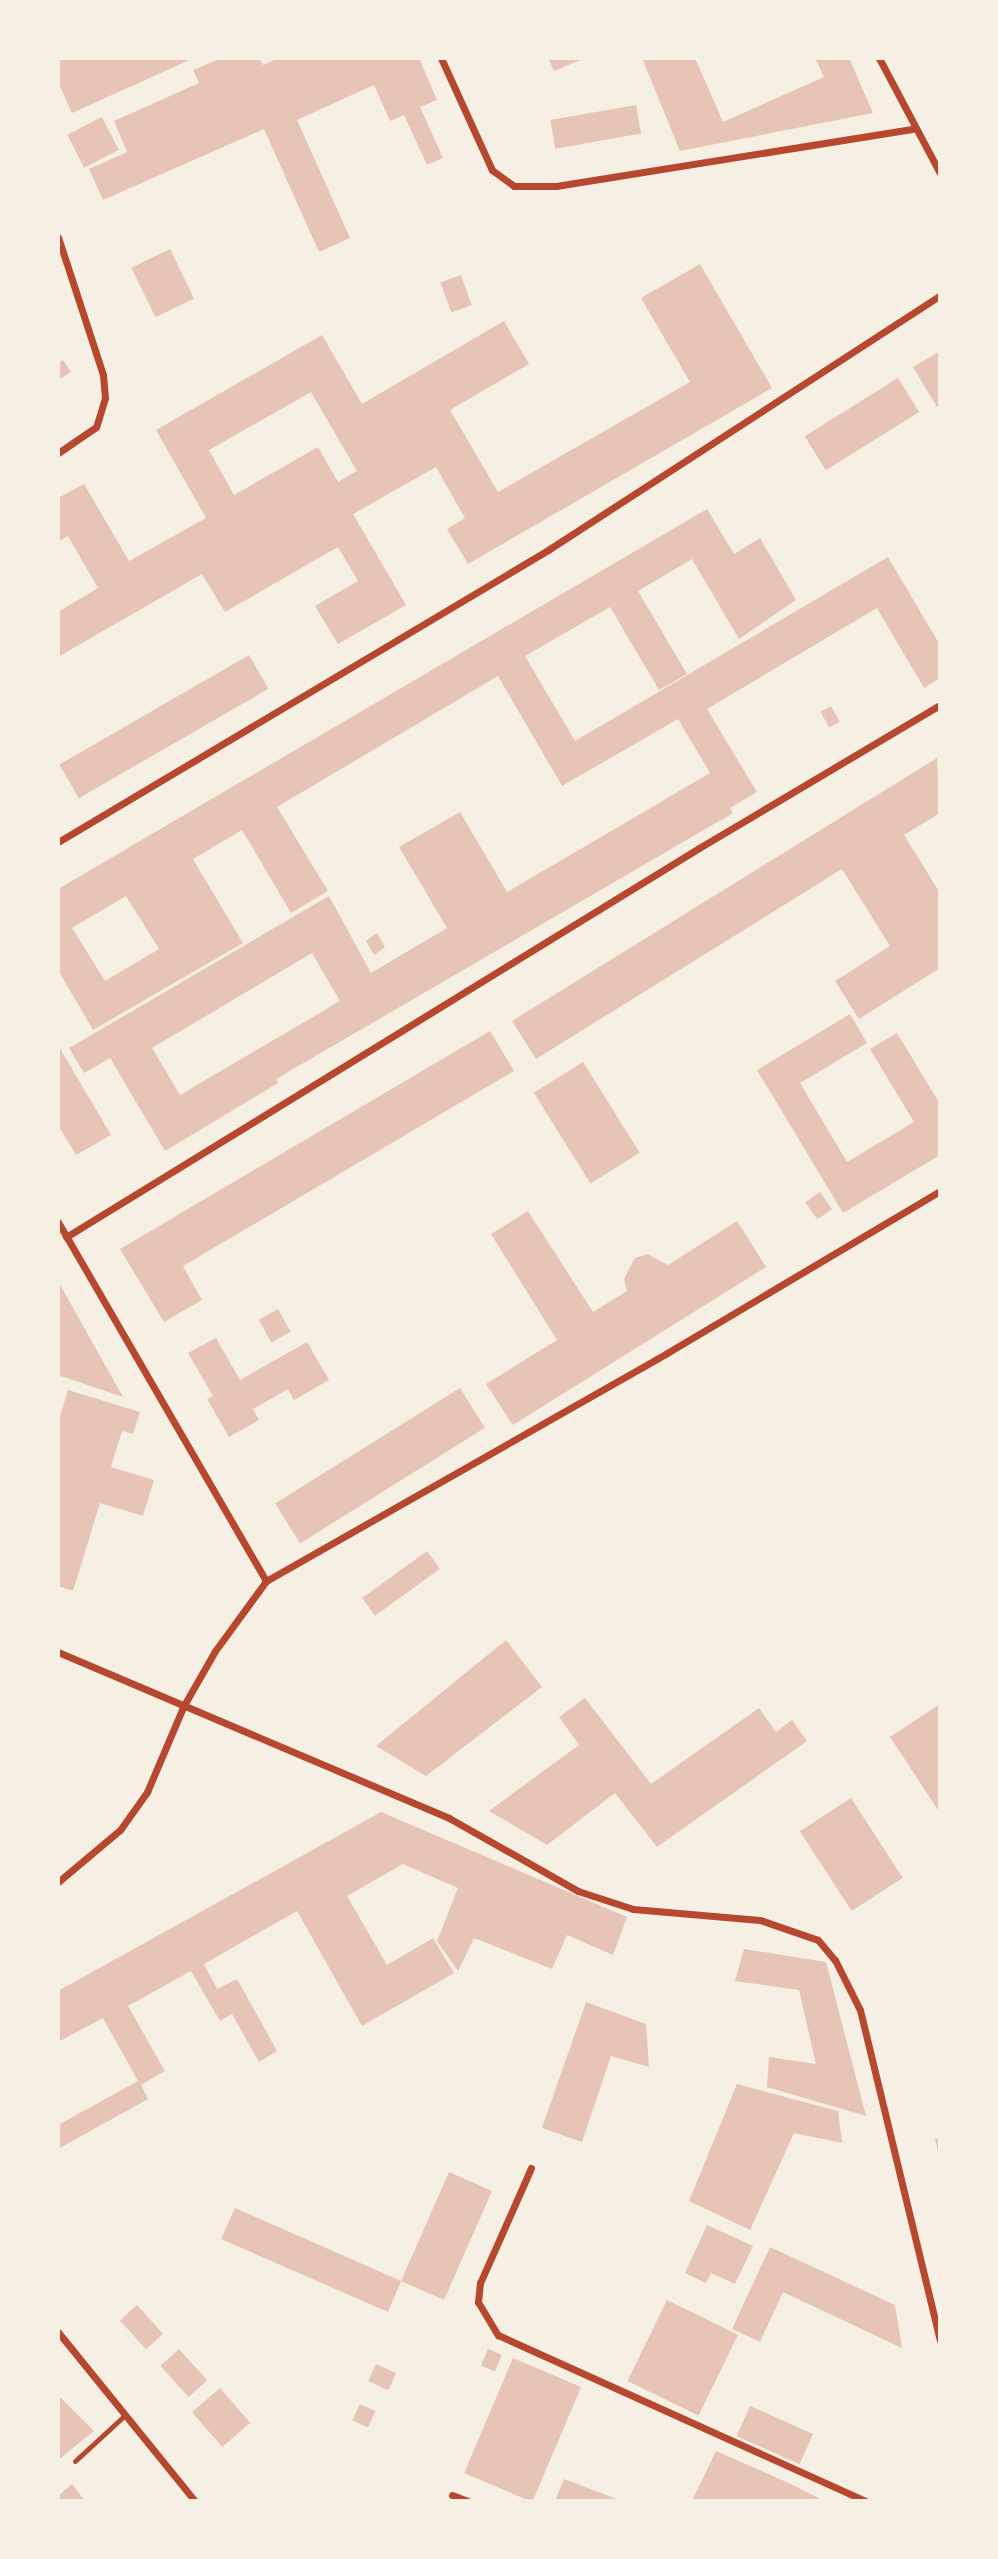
<!DOCTYPE html>
<html>
<head>
<meta charset="utf-8">
<style>
  body { margin:0 }
  #map { position:relative; width:998px; height:2559px; overflow:hidden; background:#f6efe4; font-family:"PT Serif",serif }
  div>[style] { position:absolute }
  .building>* { inset:0; background:#e6c5b7; transform-origin:0 0 }
  .service>* { height:5px; margin:-2.5px; padding:0 2.5px; transform-origin:2.5px; border-radius:2.5px; background:#b5482f }
  .minor>* { height:7px; margin:-3.5px; padding:0 3.5px; transform-origin:3.5px; border-radius:3.5px; background:#b5482f }
  span { translate:-50% -50%; white-space:nowrap; text-align:center; line-height:1.15; -webkit-text-stroke:7px #f6efe4; paint-order:stroke }
  .frame { position:absolute; inset:0; border:60px solid #f6efe4; pointer-events:none }
</style>
</head>
<body>
<div id="map">
  <div class="building">
    <div style="clip-path:polygon(58px 58px,97px 59px,194px 58px,72px 113px,58px 82px)"></div>
    <div style="clip-path:polygon(222px 58px,259px 58px,263px 65px,279px 58px,419px 58px,437px 100px,420px 107px,443px 158px,427px 165px,404px 115px,390px 121px,374px 85px,297px 120px,350px 238px,319px 252px,264px 129px,103px 200px,89px 169px,127px 152px,114px 121px,199px 83px,193px 70px)"></div>
    <div style="clip-path:polygon(548px 58px,585px 58px,554px 71px)"></div>
    <div style="clip-path:polygon(642px 58px,695px 58px,723px 122px,824px 77px,815px 58px,849px 58px,873px 113px,680px 151px)"></div>
    <div style="left:636px;top:105px;width:29px;height:87px;rotate:80deg"></div>
    <div style="left:102px;top:117px;width:37px;height:39px;rotate:63deg"></div>
    <div style="left:170px;top:249px;width:55px;height:43px;rotate:64deg"></div>
    <div style="clip-path:polygon(evenodd,700px 264px,772px 388px,468px 564px,447px 529px,465px 518px,436px 467px,353px 514px,406px 605px,338px 644px,315px 606px,358px 581px,338px 547px,225px 612px,202px 574px,58px 657px,58px 612px,98px 588px,68px 536px,58px 542px,58px 498px,84px 484px,129px 561px,206px 518px,156px 430px,322px 335px,362px 404px,504px 321px,529px 364px,450px 410px,498px 492px,690px 382px,641px 298px,700px 264px,311px 392px,357px 471px,338px 482px,318px 447px,234px 495px,209px 450px,311px 392px)"></div>
    <div style="left:461px;top:275px;width:32px;height:22px;rotate:70deg"></div>
    <div style="clip-path:polygon(940px 351px,940px 405px,937px 407px,913px 367px)"></div>
    <div style="clip-path:polygon(63px 360px,71px 372px,60px 379px,58px 363px)"></div>
    <div style="left:898px;top:378px;width:40px;height:110px;rotate:58deg"></div>
    <div style="clip-path:polygon(evenodd,707px 509px,734px 554px,760px 538px,796px 600px,739px 639px,692px 559px,638px 591px,687px 674px,659px 690px,610px 607px,525px 656px,575px 741px,888px 557px,940px 645px,940px 678px,924px 688px,877px 608px,707px 709px,757px 792px,730px 808px,733px 813px,276px 1079px,278px 1083px,165px 1151px,110px 1058px,84px 1073px,69px 1048px,329px 896px,371px 973px,447px 928px,399px 847px,460px 812px,507px 892px,710px 773px,678px 719px,562px 786px,498px 676px,277px 807px,328px 891px,291px 913px,242px 830px,193px 859px,243px 943px,93px 1030px,58px 970px,58px 889px,707px 509px,126px 896px,159px 949px,105px 981px,72px 928px,126px 896px,707px 509px,312px 953px,340px 1001px,180px 1095px,152px 1048px,312px 953px)"></div>
    <div style="left:249px;top:655px;width:39px;height:219px;rotate:60deg"></div>
    <div style="left:831px;top:706px;width:18px;height:12px;rotate:61deg"></div>
    <div style="clip-path:polygon(937px 758px,940px 813px,904px 835px,940px 893px,940px 968px,859px 1019px,835px 981px,890px 946px,842px 869px,536px 1059px,512px 1021px)"></div>
    <div style="clip-path:polygon(377px 933px,385px 947px,374px 955px,366px 941px)"></div>
    <div style="clip-path:polygon(850px 1014px,867px 1043px,800px 1083px,847px 1162px,914px 1122px,870px 1049px,897px 1033px,940px 1104px,940px 1155px,843px 1213px,757px 1070px)"></div>
    <div style="clip-path:polygon(490px 1031px,514px 1071px,183px 1266px,202px 1300px,164px 1322px,120px 1249px)"></div>
    <div style="clip-path:polygon(58px 1045px,111px 1135px,76px 1155px,58px 1125px)"></div>
    <div style="left:583px;top:1062px;width:107px;height:58px;rotate:58deg"></div>
    <div style="left:820px;top:1192px;width:21px;height:18px;rotate:55deg"></div>
    <div style="clip-path:polygon(528px 1211px,593px 1312px,627px 1291px,624px 1279px,635px 1258px,647px 1254px,668px 1265px,737px 1221px,766px 1267px,513px 1425px,486px 1384px,557px 1340px,491px 1234px)"></div>
    <div style="clip-path:polygon(58px 1281px,123px 1397px,58px 1375px)"></div>
    <div style="left:278px;top:1309px;width:26px;height:22px;rotate:61deg"></div>
    <div style="clip-path:polygon(216px 1338px,240px 1380px,307px 1342px,329px 1380px,294px 1400px,288px 1389px,253px 1409px,259px 1420px,229px 1437px,207px 1399px,213px 1396px,188px 1353px)"></div>
    <div style="left:460px;top:1388px;width:47px;height:218px;rotate:58deg"></div>
    <div style="clip-path:polygon(68px 1390px,140px 1412px,133px 1434px,122px 1431px,111px 1467px,154px 1480px,143px 1516px,100px 1503px,73px 1591px,58px 1586px,58px 1423px)"></div>
    <div style="left:427px;top:1551px;width:22px;height:80px;rotate:54deg"></div>
    <div style="clip-path:polygon(506px 1640px,542px 1687px,426px 1776px,376px 1746px)"></div>
    <div style="clip-path:polygon(585px 1698px,651px 1784px,759px 1708px,776px 1732px,792px 1720px,807px 1741px,657px 1847px,615px 1793px,547px 1845px,489px 1811px,579px 1745px,559px 1717px)"></div>
    <div style="clip-path:polygon(940px 1704px,940px 1813px,890px 1737px)"></div>
    <div style="left:851px;top:1798px;width:95px;height:61px;rotate:57deg"></div>
    <div style="clip-path:polygon(381px 1812px,627px 1917px,613px 1955px,567px 1935px,552px 1969px,474px 1938px,458px 1971px,437px 1941px,458px 1888px,403px 1864px,347px 1896px,387px 1965px,433px 1938px,454px 1973px,362px 2026px,297px 1911px,204px 1964px,217px 1989px,237px 1979px,277px 2051px,259px 2062px,232px 2014px,220px 2021px,191px 1971px,128px 2006px,165px 2071px,141px 2085px,148px 2099px,58px 2149px,58px 2125px,138px 2081px,103px 2018px,58px 2042px,58px 1991px)"></div>
    <div style="clip-path:polygon(744px 1949px,826px 1962px,866px 2116px,767px 2087px,769px 2057px,816px 2064px,799px 1990px,735px 1981px)"></div>
    <div style="clip-path:polygon(586px 2002px,646px 2024px,649px 2067px,611px 2056px,582px 2142px,542px 2128px)"></div>
    <div style="clip-path:polygon(737px 2084px,838px 2111px,842px 2143px,794px 2133px,750px 2230px,689px 2201px)"></div>
    <div style="clip-path:polygon(940px 2138px,940px 2156px,939px 2156px,935px 2139px)"></div>
    <div style="clip-path:polygon(449px 2172px,492px 2191px,444px 2300px,401px 2281px,388px 2312px,221px 2239px,235px 2208px,401px 2281px)"></div>
    <div style="clip-path:polygon(707px 2225px,753px 2246px,735px 2284px,711px 2273px,706px 2283px,685px 2273px)"></div>
    <div style="clip-path:polygon(770px 2247px,895px 2305px,902px 2348px,783px 2292px,760px 2342px,732px 2329px)"></div>
    <div style="left:667px;top:2300px;width:79px;height:90px;rotate:26deg"></div>
    <div style="left:137px;top:2305px;width:39px;height:23px;rotate:48deg"></div>
    <div style="left:179px;top:2349px;width:42px;height:25px;rotate:48deg"></div>
    <div style="left:488px;top:2349px;width:15px;height:18px;rotate:23deg"></div>
    <div style="left:513px;top:2358px;width:74px;height:125px;rotate:23deg"></div>
    <div style="left:376px;top:2364px;width:22px;height:19px;rotate:24deg"></div>
    <div style="left:220px;top:2388px;width:46px;height:37px;rotate:49deg"></div>
    <div style="clip-path:polygon(58px 2395px,94px 2431px,58px 2460px)"></div>
    <div style="left:360px;top:2404px;width:17px;height:18px;rotate:25deg"></div>
    <div style="left:750px;top:2406px;width:69px;height:33px;rotate:24deg"></div>
    <div style="clip-path:polygon(716px 2451px,791px 2484px,824px 2501px,692px 2501px)"></div>
    <div style="clip-path:polygon(564px 2479px,622px 2501px,555px 2501px)"></div>
    <div style="clip-path:polygon(72px 2484px,85px 2501px,58px 2501px,58px 2496px)"></div>
  </div>
  <div class="service">
    <div style="left:75px;top:2461px;width:68px;rotate:-42.6deg"></div>
  </div>
  <div class="minor">
    <div style="left:441px;top:58px;width:123px;rotate:65.5deg"></div>
    <div style="left:492px;top:170px;width:27px;rotate:36deg"></div>
    <div style="left:514px;top:186px;width:42px"></div>
    <div style="left:556px;top:186px;width:362px;rotate:-9.1deg"></div>
    <div style="left:879px;top:58px;width:130px;rotate:62.1deg"></div>
    <div style="left:58px;top:237px;width:145px;rotate:71.9deg"></div>
    <div style="left:103px;top:375px;width:23px;rotate:85deg"></div>
    <div style="left:105px;top:398px;width:30px;rotate:107deg"></div>
    <div style="left:96px;top:427px;width:46px;rotate:145.6deg"></div>
    <div style="left:58px;top:842px;width:570px;rotate:-30.79deg"></div>
    <div style="left:548px;top:550px;width:468px;rotate:-33deg"></div>
    <div style="left:58px;top:1222px;width:415px;rotate:59.9deg"></div>
    <div style="left:266px;top:1581px;width:461px;rotate:-29.6deg"></div>
    <div style="left:667px;top:1353px;width:317px;rotate:-30.7deg"></div>
    <div style="left:66px;top:1237px;width:743px;rotate:-31.57deg"></div>
    <div style="left:699px;top:848px;width:280px;rotate:-30.7deg"></div>
    <div style="left:58px;top:1652px;width:425px;rotate:23deg"></div>
    <div style="left:449px;top:1818px;width:148px;rotate:29.5deg"></div>
    <div style="left:578px;top:1891px;width:58px;rotate:18.1deg"></div>
    <div style="left:633px;top:1909px;width:127px;rotate:5deg"></div>
    <div style="left:760px;top:1920px;width:61px;rotate:19deg"></div>
    <div style="left:818px;top:1940px;width:26px;rotate:50deg"></div>
    <div style="left:835px;top:1960px;width:56px;rotate:63.4deg"></div>
    <div style="left:860px;top:2010px;width:340px;rotate:76.4deg"></div>
    <div style="left:58px;top:1882px;width:81px;rotate:-40deg"></div>
    <div style="left:120px;top:1830px;width:47px;rotate:-54.6deg"></div>
    <div style="left:147px;top:1792px;width:92px;rotate:-67deg"></div>
    <div style="left:183px;top:1707px;width:64px;rotate:-60.3deg"></div>
    <div style="left:215px;top:1651px;width:87px;rotate:-53.9deg"></div>
    <div style="left:531px;top:2168px;width:126px;rotate:113.9deg"></div>
    <div style="left:480px;top:2283px;width:19px;rotate:96deg"></div>
    <div style="left:478px;top:2302px;width:39px;rotate:59deg"></div>
    <div style="left:498px;top:2335px;width:403px;rotate:24.3deg"></div>
    <div style="left:58px;top:2332px;width:218px;rotate:51deg"></div>
    <div style="left:452px;top:2495px;width:17px;rotate:21deg"></div>
  </div>
  <div class="frame"></div>
</div>
</body>
</html>
